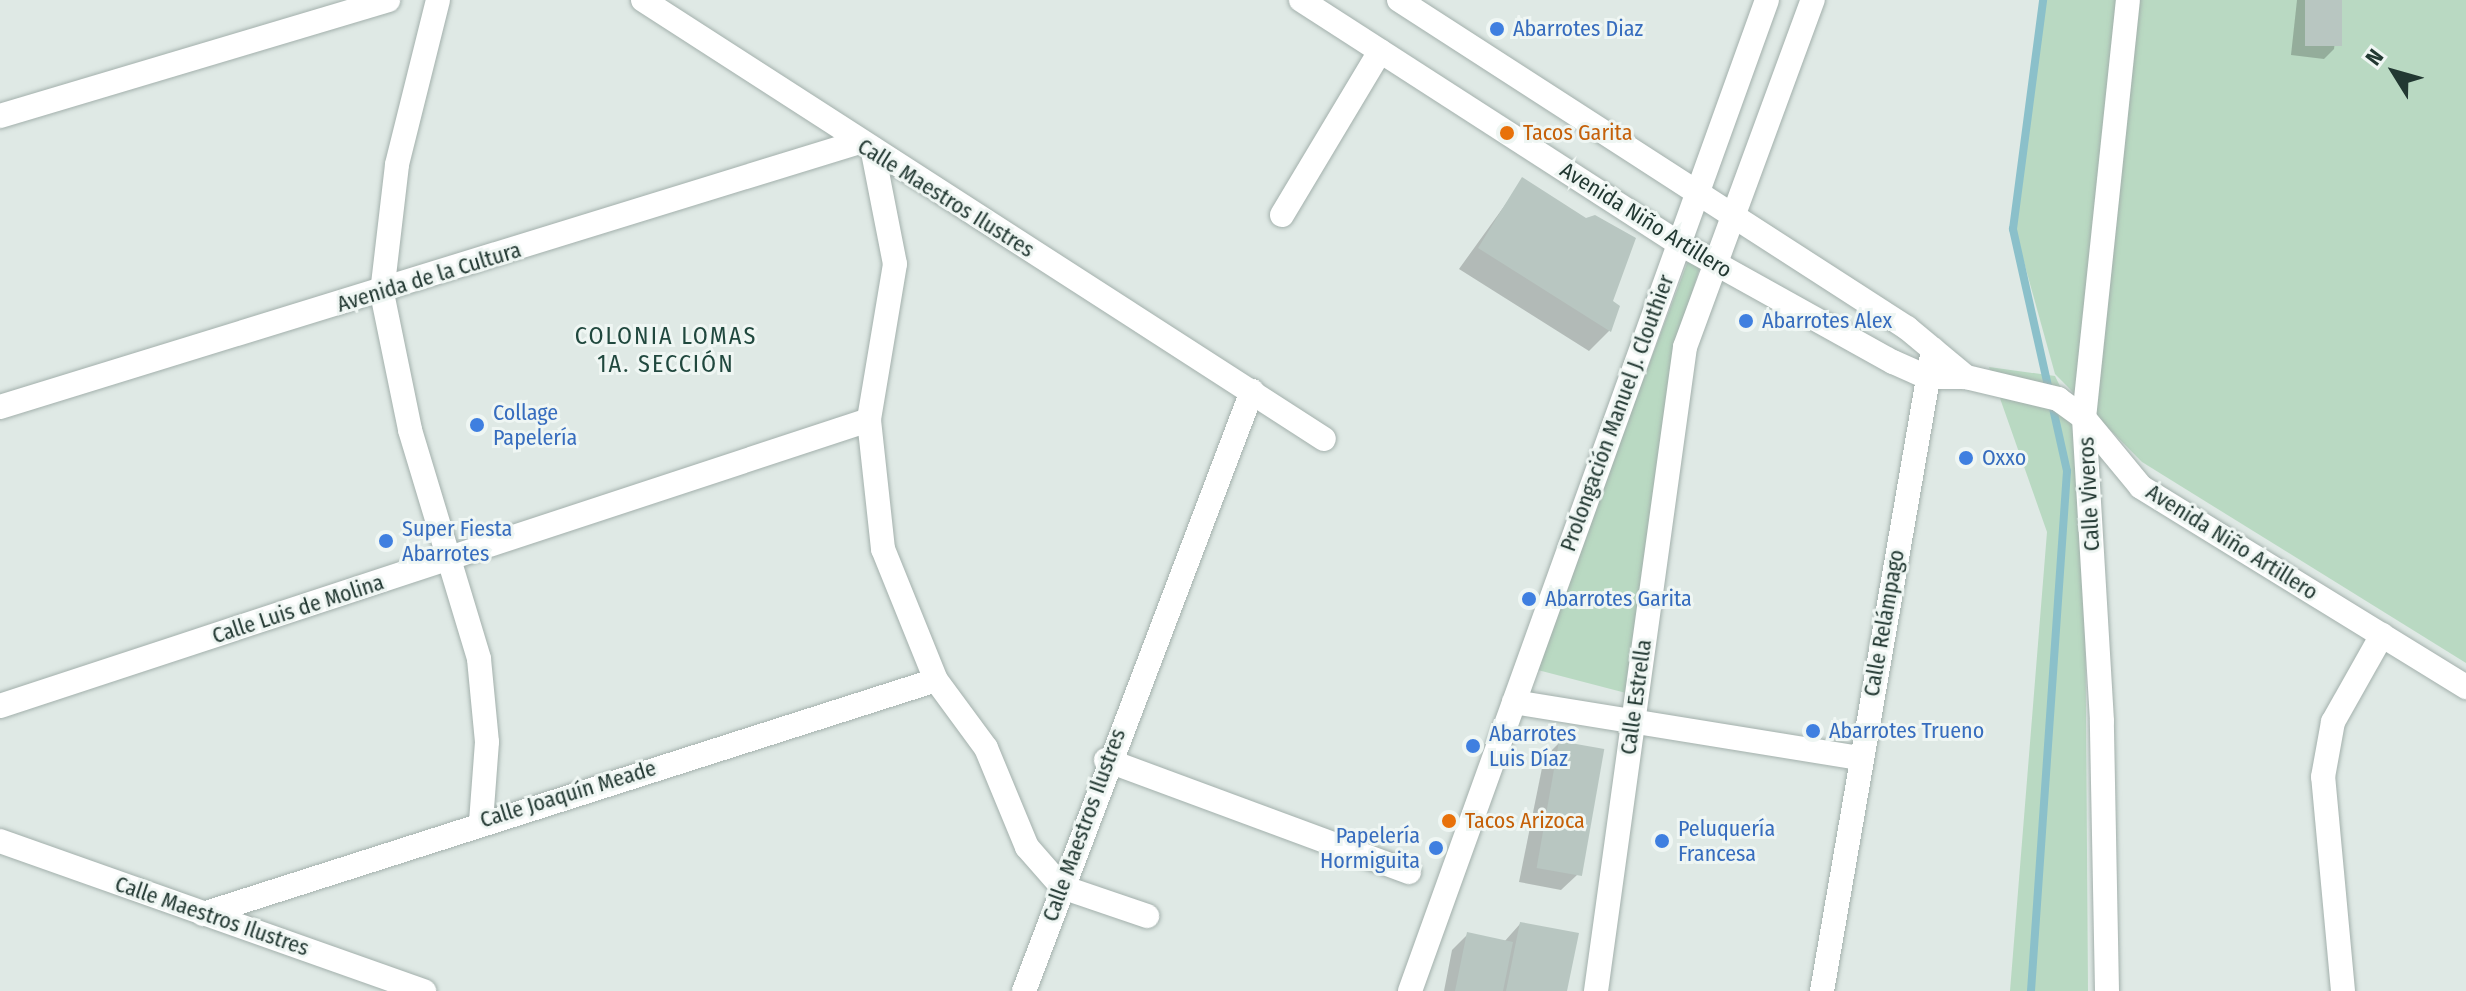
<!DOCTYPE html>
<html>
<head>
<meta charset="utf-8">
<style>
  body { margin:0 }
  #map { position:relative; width:2466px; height:991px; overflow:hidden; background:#dfe9e5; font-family:"Fira Sans Condensed",sans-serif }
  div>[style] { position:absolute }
  .green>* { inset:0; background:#b9d9c2 }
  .shadow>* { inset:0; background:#0003 }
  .stream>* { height:8px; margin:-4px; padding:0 4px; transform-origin:4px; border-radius:4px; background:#8bc0ca }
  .building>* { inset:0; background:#b8c6c1; transform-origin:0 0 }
  .roads { filter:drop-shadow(0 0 2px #a3b0ac) drop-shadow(0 0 2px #a3b0ac) }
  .street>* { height:24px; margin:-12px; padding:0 12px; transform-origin:12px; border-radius:12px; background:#fff }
  .secondary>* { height:24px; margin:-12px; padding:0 12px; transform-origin:12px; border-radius:12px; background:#fff }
  .dots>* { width:22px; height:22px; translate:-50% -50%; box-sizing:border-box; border:4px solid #eff6f3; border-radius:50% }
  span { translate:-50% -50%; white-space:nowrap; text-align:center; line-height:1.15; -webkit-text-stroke:6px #eff6f3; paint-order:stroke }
  .shop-label { font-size:22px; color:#366cbe }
  .left { translate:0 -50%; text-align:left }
  .right { translate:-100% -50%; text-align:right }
  .food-label { font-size:22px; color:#c56008 }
  .street-label { font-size:22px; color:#223832 }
  .neighbourhood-label { font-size:24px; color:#20483e; letter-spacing:2px }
  .north { position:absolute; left:2354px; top:32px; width:80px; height:80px; -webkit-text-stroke:6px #eff6f3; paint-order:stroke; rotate:307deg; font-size:22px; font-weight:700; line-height:32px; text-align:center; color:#223832 }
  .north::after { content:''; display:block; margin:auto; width:28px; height:36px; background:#223832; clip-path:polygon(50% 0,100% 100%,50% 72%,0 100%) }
</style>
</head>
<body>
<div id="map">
  <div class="green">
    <div style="clip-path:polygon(2043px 0,2466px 0,2466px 663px,2142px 462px,2055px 374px,2014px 226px)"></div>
    <div style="clip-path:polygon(1691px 253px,1702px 261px,1675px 346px,1626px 693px,1534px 669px)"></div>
    <div style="clip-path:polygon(1989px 367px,2055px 376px,2084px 435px,2088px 991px,2010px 991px,2047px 532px)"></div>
  </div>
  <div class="shadow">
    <div style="clip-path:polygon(2297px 0,2340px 0,2334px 49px,2324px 59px,2291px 55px)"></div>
    <div style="clip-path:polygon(1523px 180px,1586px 220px,1634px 239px,1610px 302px,1609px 331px,1589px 351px,1459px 269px)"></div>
    <div style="clip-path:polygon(1559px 743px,1577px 875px,1561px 890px,1519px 882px,1544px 758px)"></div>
    <div style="clip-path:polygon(1520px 924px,1565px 991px,1444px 991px,1452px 950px,1468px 934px,1504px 942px)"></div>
  </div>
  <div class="stream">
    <div style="left:2031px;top:991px;width:521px;rotate:-86.04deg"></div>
    <div style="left:2067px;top:471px;width:248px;rotate:-102.6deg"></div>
    <div style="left:2013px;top:229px;width:231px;rotate:-82.5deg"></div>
  </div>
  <div class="building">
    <div style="left:2305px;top:0;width:37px;height:46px"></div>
    <div style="clip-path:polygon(1522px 177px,1586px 218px,1595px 215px,1636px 238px,1613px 301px,1620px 306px,1611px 332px,1478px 248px)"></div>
    <div style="left:1559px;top:741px;width:46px;height:129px;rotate:10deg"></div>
    <div style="clip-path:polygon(1520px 922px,1579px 933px,1567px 991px,1506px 991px)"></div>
    <div style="clip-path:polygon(1467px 932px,1513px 942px,1503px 991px,1455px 991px)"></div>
  </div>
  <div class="roads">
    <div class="street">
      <div style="left:438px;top:0;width:170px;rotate:104deg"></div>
      <div style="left:397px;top:165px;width:129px;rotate:96.7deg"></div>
      <div style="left:382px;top:293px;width:140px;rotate:78.4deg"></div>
      <div style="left:410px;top:430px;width:239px;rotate:73.2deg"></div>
      <div style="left:479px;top:659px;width:83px;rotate:84.5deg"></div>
      <div style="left:487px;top:742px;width:79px;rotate:94.3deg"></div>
      <div style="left:643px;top:0;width:810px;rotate:32.81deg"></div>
      <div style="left:0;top:116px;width:405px;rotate:-16.6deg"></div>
      <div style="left:873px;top:152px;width:114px;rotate:78.9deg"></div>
      <div style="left:895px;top:264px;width:158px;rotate:99.5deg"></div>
      <div style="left:869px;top:420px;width:130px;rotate:83.8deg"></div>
      <div style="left:883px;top:549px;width:141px;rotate:68deg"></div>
      <div style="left:936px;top:680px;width:84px;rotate:53.7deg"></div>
      <div style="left:986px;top:748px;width:107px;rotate:67.5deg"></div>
      <div style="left:1027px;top:847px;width:53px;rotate:48.8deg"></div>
      <div style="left:1062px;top:887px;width:90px;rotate:18.8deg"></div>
      <div style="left:1282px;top:215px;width:191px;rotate:-59.1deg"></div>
      <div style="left:0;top:407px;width:896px;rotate:-17.14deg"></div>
      <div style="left:1514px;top:702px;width:351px;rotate:9.2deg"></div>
      <div style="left:0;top:706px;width:915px;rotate:-18.22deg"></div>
      <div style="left:1106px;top:760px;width:323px;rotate:20.3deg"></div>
      <div style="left:0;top:841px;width:450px;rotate:19.5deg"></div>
      <div style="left:203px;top:914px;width:769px;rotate:-17.7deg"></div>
      <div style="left:1024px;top:991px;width:642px;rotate:-69.19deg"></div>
      <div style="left:1822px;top:991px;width:651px;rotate:-80.18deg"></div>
      <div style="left:2107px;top:991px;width:270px;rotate:-91.1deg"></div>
      <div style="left:2102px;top:721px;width:304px;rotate:-93.4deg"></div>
      <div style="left:2084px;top:418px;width:420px;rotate:-84deg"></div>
      <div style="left:2343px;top:991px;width:215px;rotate:-95.3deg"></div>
      <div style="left:2323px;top:777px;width:56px;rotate:-79.7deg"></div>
      <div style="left:2333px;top:722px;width:100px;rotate:-60.6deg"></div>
    </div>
    <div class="secondary">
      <div style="left:1301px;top:0;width:447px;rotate:32.8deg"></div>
      <div style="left:1677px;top:242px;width:247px;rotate:29.1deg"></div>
      <div style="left:1893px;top:362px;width:37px;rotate:24deg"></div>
      <div style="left:1927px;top:377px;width:39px"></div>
      <div style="left:1966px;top:377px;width:95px;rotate:13.4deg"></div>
      <div style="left:2058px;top:399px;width:32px;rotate:36deg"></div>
      <div style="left:2084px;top:418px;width:89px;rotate:50.4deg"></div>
      <div style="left:2141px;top:487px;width:382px;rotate:31.6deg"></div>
      <div style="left:1399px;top:0;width:605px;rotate:32.85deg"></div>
      <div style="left:1907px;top:328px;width:77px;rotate:39.7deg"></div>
      <div style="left:1410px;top:991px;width:1053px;rotate:-70.19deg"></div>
      <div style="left:1596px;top:991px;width:650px;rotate:-82.13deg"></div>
      <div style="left:1685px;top:347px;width:370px;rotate:-69.8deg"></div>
    </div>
  </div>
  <div class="dots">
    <div style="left:1497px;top:29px;background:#3f7fe0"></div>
    <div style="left:1507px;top:133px;background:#e8710a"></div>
    <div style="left:1746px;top:321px;background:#3f7fe0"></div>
    <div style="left:477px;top:425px;background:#3f7fe0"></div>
    <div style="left:1966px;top:458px;background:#3f7fe0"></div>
    <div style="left:386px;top:541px;background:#3f7fe0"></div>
    <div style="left:1529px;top:599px;background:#3f7fe0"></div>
    <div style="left:1813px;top:731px;background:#3f7fe0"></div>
    <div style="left:1473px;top:746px;background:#3f7fe0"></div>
    <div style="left:1449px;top:821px;background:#e8710a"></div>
    <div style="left:1662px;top:841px;background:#3f7fe0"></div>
    <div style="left:1436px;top:848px;background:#3f7fe0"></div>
  </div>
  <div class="shop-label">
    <span class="left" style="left:1513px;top:29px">Abarrotes Diaz</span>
    <span class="left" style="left:1762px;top:321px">Abarrotes Alex</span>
    <span class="left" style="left:493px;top:425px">Collage<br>Papelería</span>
    <span class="left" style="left:1982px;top:458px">Oxxo</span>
    <span class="left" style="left:402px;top:541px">Super Fiesta<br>Abarrotes</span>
    <span class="left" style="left:1545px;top:599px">Abarrotes Garita</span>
    <span class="left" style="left:1829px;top:731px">Abarrotes Trueno</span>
    <span class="left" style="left:1489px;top:746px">Abarrotes<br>Luis Díaz</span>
    <span class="left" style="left:1678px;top:841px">Peluquería<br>Francesa</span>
    <span class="right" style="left:1420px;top:848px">Papelería<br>Hormiguita</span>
  </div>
  <div class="food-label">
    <span class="left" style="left:1523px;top:133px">Tacos Garita</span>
    <span class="left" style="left:1465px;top:821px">Tacos Arizoca</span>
  </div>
  <div class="street-label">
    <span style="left:946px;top:198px;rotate:32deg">Calle Maestros Ilustres</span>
    <span style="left:1646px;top:220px;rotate:32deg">Avenida Niño Artillero</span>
    <span style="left:429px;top:277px;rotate:-17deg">Avenida de la Cultura</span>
    <span style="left:1617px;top:413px;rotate:-70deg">Prolongación Manuel J. Clouthier</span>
    <span style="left:2089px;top:494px;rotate:-93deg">Calle Viveros</span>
    <span style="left:2232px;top:542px;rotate:32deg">Avenida Niño Artillero</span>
    <span style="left:298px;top:609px;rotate:-18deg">Calle Luis de Molina</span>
    <span style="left:1884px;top:623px;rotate:-80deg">Calle Relámpago</span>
    <span style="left:1636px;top:697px;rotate:-82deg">Calle Estrella</span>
    <span style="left:568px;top:794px;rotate:-17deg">Calle Joaquín Meade</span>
    <span style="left:1084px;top:825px;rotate:-70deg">Calle Maestros Ilustres</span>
    <span style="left:212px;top:916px;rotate:19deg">Calle Maestros Ilustres</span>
  </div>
  <div class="neighbourhood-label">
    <span style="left:666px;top:351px">COLONIA LOMAS<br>1A. SECCIÓN</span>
  </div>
  <div class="north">N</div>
</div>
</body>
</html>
